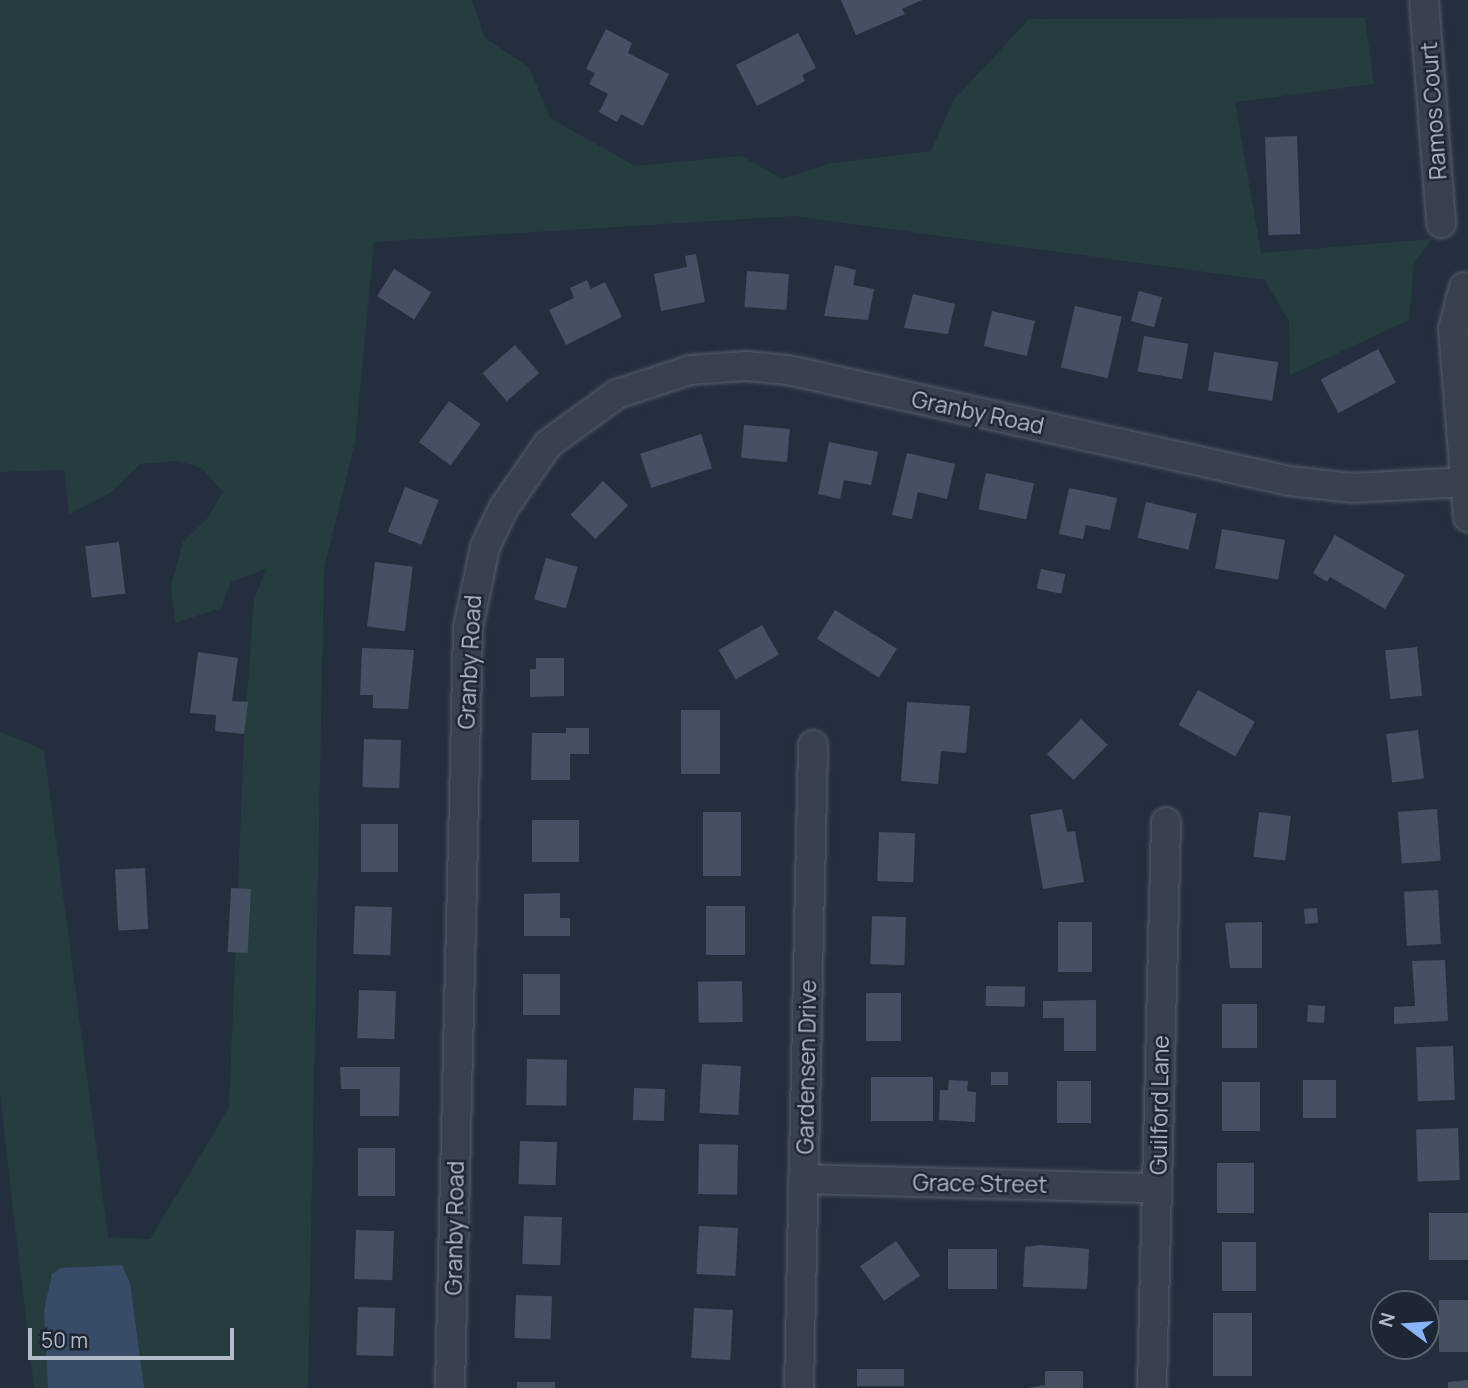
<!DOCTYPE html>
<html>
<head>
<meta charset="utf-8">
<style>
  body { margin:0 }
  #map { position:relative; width:1468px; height:1388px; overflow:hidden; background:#242f3e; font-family:Manrope,sans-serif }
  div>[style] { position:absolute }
  .green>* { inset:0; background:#263c3f }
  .water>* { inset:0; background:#394c67 }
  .building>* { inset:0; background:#455162; transform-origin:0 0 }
  .roads { filter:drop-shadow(0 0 2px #565f6c) drop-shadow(0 0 2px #565f6c) }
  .street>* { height:28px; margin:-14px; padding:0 14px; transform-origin:14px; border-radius:14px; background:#38414e }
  span { translate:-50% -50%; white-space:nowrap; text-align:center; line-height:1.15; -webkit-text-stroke:5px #1d2633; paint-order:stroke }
  .street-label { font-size:23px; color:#b4bcc9 }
  .north { position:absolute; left:1370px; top:1290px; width:70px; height:70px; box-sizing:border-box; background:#1d2633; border:2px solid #59626f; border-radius:50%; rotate:286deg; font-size:19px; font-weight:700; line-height:28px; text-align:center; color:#b4bcc9 }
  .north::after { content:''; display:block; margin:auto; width:24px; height:32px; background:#8ab4f8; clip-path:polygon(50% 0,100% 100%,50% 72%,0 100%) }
  .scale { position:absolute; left:28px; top:1328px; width:206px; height:32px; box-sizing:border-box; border:4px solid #b4bcc9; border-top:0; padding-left:9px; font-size:21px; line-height:24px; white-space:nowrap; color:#b4bcc9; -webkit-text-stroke:5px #1d2633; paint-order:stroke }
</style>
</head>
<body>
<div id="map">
  <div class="green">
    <div style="clip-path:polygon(0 0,472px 0,485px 38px,529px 67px,550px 118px,635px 166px,741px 156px,782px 179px,832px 163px,931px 151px,953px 101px,1029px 19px,1365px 18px,1374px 84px,1235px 102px,1261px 253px,1432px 239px,1414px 262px,1409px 320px,1290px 375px,1289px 321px,1265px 280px,794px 216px,374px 242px,355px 442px,324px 569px,308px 1388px,34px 1388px,0 1096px,0 732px,44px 750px,108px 1237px,150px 1239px,229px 1108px,244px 737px,254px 600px,266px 569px,231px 582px,221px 608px,175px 623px,171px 586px,183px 542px,207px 519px,223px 492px,202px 468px,178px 461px,140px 464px,110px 493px,69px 514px,64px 470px,0 472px)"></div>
  </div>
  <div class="water">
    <div style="clip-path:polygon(122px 1265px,130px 1283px,144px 1388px,48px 1388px,44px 1311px,52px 1274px,61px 1268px)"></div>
  </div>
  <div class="building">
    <div style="clip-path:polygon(841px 0,922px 0,902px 9px,905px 14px,856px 35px)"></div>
    <div style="clip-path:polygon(606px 29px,632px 43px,628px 53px,669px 74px,643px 126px,621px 114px,617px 122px,599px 112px,608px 94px,589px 84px,595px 73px,586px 69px)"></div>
    <div style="clip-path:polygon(798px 33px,816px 68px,802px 75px,805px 81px,757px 106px,736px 65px)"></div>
    <div style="left:1297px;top:136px;width:98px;height:32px;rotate:88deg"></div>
    <div style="clip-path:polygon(696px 254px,705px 302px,661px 311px,654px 274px,687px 267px,685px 256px)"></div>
    <div style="clip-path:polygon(835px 265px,856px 270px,853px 285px,874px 289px,868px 320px,824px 316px)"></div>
    <div style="left:394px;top:269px;width:44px;height:32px;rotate:32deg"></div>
    <div style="left:747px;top:271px;width:42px;height:36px;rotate:4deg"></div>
    <div style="clip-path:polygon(587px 280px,591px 289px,605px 282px,622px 317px,566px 345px,549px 310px,574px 298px,570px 288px)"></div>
    <div style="left:1139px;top:291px;width:24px;height:31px;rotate:15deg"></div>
    <div style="clip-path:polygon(913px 294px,955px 304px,948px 334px,904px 328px)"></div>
    <div style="left:1075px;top:306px;width:48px;height:63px;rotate:13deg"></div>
    <div style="left:992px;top:311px;width:44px;height:36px;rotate:13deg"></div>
    <div style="left:1144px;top:336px;width:45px;height:36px;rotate:10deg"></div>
    <div style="left:515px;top:345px;width:37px;height:43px;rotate:49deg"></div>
    <div style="left:1378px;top:349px;width:38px;height:65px;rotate:62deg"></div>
    <div style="left:1214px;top:352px;width:65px;height:39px;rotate:9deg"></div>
    <div style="left:449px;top:401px;width:39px;height:51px;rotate:36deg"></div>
    <div style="left:744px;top:425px;width:46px;height:33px;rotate:5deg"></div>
    <div style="left:701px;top:434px;width:36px;height:64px;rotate:72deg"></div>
    <div style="clip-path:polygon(829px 442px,878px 452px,871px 485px,844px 480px,840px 499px,818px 494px)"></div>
    <div style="clip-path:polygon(907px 453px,955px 464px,947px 499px,918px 492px,912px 519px,892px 515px)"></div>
    <div style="left:986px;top:473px;width:49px;height:37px;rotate:12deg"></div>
    <div style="left:603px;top:481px;width:35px;height:47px;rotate:44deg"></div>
    <div style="left:405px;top:487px;width:36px;height:48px;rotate:21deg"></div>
    <div style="clip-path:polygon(1069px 488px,1117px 498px,1110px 530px,1086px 525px,1083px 539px,1059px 534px)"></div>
    <div style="left:1146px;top:502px;width:52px;height:37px;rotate:13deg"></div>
    <div style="left:1222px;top:529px;width:64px;height:40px;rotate:10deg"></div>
    <div style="clip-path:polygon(1335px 535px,1405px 575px,1385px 609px,1330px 577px,1327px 582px,1313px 573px)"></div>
    <div style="left:119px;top:542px;width:52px;height:34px;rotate:83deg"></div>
    <div style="left:546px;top:558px;width:33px;height:43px;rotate:16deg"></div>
    <div style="left:375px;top:562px;width:38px;height:65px;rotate:7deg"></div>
    <div style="left:1041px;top:569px;width:25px;height:20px;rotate:12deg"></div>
    <div style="left:835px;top:610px;width:73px;height:34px;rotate:32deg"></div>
    <div style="left:762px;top:625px;width:34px;height:50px;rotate:60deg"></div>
    <div style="left:1417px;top:647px;width:49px;height:32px;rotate:84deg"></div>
    <div style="clip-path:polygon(362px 648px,414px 650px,408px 709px,373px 708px,373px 695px,360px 695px)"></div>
    <div style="clip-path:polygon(198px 652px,238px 658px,232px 701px,248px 702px,244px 734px,215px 731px,216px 715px,190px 713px)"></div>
    <div style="clip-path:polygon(536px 658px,564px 658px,564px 696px,530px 697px,530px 669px,536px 669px)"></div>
    <div style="left:1198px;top:690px;width:65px;height:40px;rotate:29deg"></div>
    <div style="clip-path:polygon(907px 702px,970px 706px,966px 753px,941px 751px,938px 784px,901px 781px)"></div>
    <div style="left:681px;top:710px;width:39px;height:64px"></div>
    <div style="left:1081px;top:719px;width:37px;height:49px;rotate:44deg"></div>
    <div style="clip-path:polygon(566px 728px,589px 728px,589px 754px,570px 754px,570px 780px,531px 780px,532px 733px,566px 733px)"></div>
    <div style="left:1418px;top:730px;width:49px;height:32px;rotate:83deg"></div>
    <div style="left:364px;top:739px;width:37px;height:48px;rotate:2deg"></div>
    <div style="clip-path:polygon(1062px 809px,1067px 832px,1075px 831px,1084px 882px,1043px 889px,1030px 815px)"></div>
    <div style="left:1437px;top:809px;width:52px;height:39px;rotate:86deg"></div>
    <div style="left:703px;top:812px;width:38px;height:64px"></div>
    <div style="left:1259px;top:812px;width:32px;height:45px;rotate:7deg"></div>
    <div style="left:532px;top:820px;width:47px;height:42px"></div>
    <div style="left:361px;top:824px;width:37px;height:48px"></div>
    <div style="left:879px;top:832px;width:36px;height:49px;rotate:2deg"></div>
    <div style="left:145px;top:868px;width:61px;height:30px;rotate:87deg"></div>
    <div style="left:231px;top:888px;width:20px;height:64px;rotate:3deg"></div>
    <div style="left:1438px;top:890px;width:54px;height:34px;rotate:87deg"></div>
    <div style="clip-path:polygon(560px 893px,560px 918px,570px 918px,570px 936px,524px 936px,524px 894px)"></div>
    <div style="left:355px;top:906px;width:37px;height:48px;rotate:2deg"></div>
    <div style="left:706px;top:906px;width:39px;height:49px"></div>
    <div style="left:1317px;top:908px;width:15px;height:13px;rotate:86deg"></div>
    <div style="left:872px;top:916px;width:34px;height:48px;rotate:2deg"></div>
    <div style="left:1058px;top:922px;width:34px;height:50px"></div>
    <div style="clip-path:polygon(1262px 922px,1262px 968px,1230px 968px,1225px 923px)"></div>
    <div style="clip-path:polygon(1445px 960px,1448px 1021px,1394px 1024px,1394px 1007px,1415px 1006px,1412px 961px)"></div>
    <div style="left:523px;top:974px;width:37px;height:41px"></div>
    <div style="left:742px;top:981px;width:41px;height:44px;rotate:89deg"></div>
    <div style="left:986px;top:986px;width:39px;height:20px;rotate:1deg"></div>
    <div style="left:359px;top:990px;width:37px;height:48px;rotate:2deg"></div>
    <div style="left:866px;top:993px;width:35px;height:48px"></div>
    <div style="clip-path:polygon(1096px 1000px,1096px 1051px,1064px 1051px,1064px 1018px,1043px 1018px,1043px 1001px)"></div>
    <div style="left:1222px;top:1004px;width:35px;height:44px"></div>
    <div style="left:1308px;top:1005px;width:17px;height:17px;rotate:3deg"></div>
    <div style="left:1453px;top:1046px;width:54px;height:37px;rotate:88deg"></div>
    <div style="left:527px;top:1059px;width:40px;height:46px;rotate:1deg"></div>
    <div style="left:702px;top:1064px;width:39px;height:49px;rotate:3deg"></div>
    <div style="clip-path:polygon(340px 1067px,400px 1067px,399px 1116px,360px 1116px,360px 1089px,341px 1089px)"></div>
    <div style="left:991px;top:1072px;width:17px;height:13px"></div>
    <div style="left:871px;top:1077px;width:62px;height:44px"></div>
    <div style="clip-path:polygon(949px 1080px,968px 1081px,967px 1091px,976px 1092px,975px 1122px,939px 1120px,940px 1090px,948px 1090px)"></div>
    <div style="left:1303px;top:1080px;width:33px;height:38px"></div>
    <div style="left:1057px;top:1081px;width:34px;height:42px"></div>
    <div style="left:1222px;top:1082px;width:38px;height:49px"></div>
    <div style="left:634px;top:1088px;width:31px;height:32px;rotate:2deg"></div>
    <div style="left:1458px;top:1128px;width:52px;height:42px;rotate:88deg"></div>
    <div style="left:520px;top:1141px;width:37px;height:43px;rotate:2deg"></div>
    <div style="left:699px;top:1144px;width:39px;height:50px;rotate:1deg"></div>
    <div style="left:358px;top:1148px;width:37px;height:48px"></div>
    <div style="left:1217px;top:1163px;width:37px;height:50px"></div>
    <div style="left:1468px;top:1213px;width:47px;height:39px;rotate:90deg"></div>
    <div style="left:524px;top:1216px;width:38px;height:48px;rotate:2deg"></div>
    <div style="left:699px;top:1226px;width:39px;height:48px;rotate:3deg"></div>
    <div style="left:356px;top:1230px;width:38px;height:49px;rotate:2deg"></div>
    <div style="left:896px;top:1241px;width:42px;height:44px;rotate:55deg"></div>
    <div style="left:1222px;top:1242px;width:34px;height:49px"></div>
    <div style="clip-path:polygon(1040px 1245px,1089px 1249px,1087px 1289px,1023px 1287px,1025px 1247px)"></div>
    <div style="left:948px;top:1249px;width:49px;height:40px"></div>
    <div style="left:516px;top:1295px;width:36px;height:43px;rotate:2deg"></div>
    <div style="left:1468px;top:1300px;width:52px;height:29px;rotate:90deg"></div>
    <div style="left:358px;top:1307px;width:37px;height:48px;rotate:2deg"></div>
    <div style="left:694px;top:1308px;width:39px;height:50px;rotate:3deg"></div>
    <div style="left:1213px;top:1313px;width:39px;height:63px"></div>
    <div style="left:904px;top:1369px;width:17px;height:47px;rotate:90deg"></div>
    <div style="clip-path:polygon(1045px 1371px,1083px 1371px,1083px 1388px,1028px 1388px,1045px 1385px)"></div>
    <div style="clip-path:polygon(1468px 1380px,1468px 1388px,1448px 1388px,1448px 1382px)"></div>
    <div style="left:517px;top:1382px;width:38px;height:6px"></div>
  </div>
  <div class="roads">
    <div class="street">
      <div style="left:1424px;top:0;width:224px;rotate:85.6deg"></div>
      <div style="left:1464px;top:287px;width:43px;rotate:104.7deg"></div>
      <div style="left:1453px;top:329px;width:189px;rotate:85.4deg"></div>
      <div style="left:803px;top:1179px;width:354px;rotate:1.5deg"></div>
      <div style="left:450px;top:1388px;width:760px;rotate:-88.64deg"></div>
      <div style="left:468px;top:628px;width:83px;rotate:-78.1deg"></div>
      <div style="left:485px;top:547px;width:42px;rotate:-64.7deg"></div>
      <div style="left:503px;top:509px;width:79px;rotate:-55.3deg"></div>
      <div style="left:548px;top:444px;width:85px;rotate:-35.9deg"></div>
      <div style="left:617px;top:394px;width:77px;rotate:-18.2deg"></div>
      <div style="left:690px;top:370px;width:56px;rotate:-4.1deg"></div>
      <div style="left:746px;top:366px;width:42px;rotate:5.4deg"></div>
      <div style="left:788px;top:370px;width:513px;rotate:12.49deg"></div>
      <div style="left:1289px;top:481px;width:63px;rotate:6.3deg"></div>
      <div style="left:1352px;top:488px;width:113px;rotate:-3deg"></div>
      <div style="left:799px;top:1388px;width:643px;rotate:-88.75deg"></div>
      <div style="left:1152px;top:1388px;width:566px;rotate:-88.58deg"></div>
    </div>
  </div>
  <div class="street-label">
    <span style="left:1433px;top:111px;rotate:-94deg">Ramos Court</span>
    <span style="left:978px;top:412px;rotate:12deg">Granby Road</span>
    <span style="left:469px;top:662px;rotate:-87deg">Granby Road</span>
    <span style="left:806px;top:1067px;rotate:-89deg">Gardensen Drive</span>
    <span style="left:1159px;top:1105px;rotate:-89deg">Guilford Lane</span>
    <span style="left:980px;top:1183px;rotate:1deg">Grace Street</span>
    <span style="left:454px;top:1228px;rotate:-89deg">Granby Road</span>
  </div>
  <div class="north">N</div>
  <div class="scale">50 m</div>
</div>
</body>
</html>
